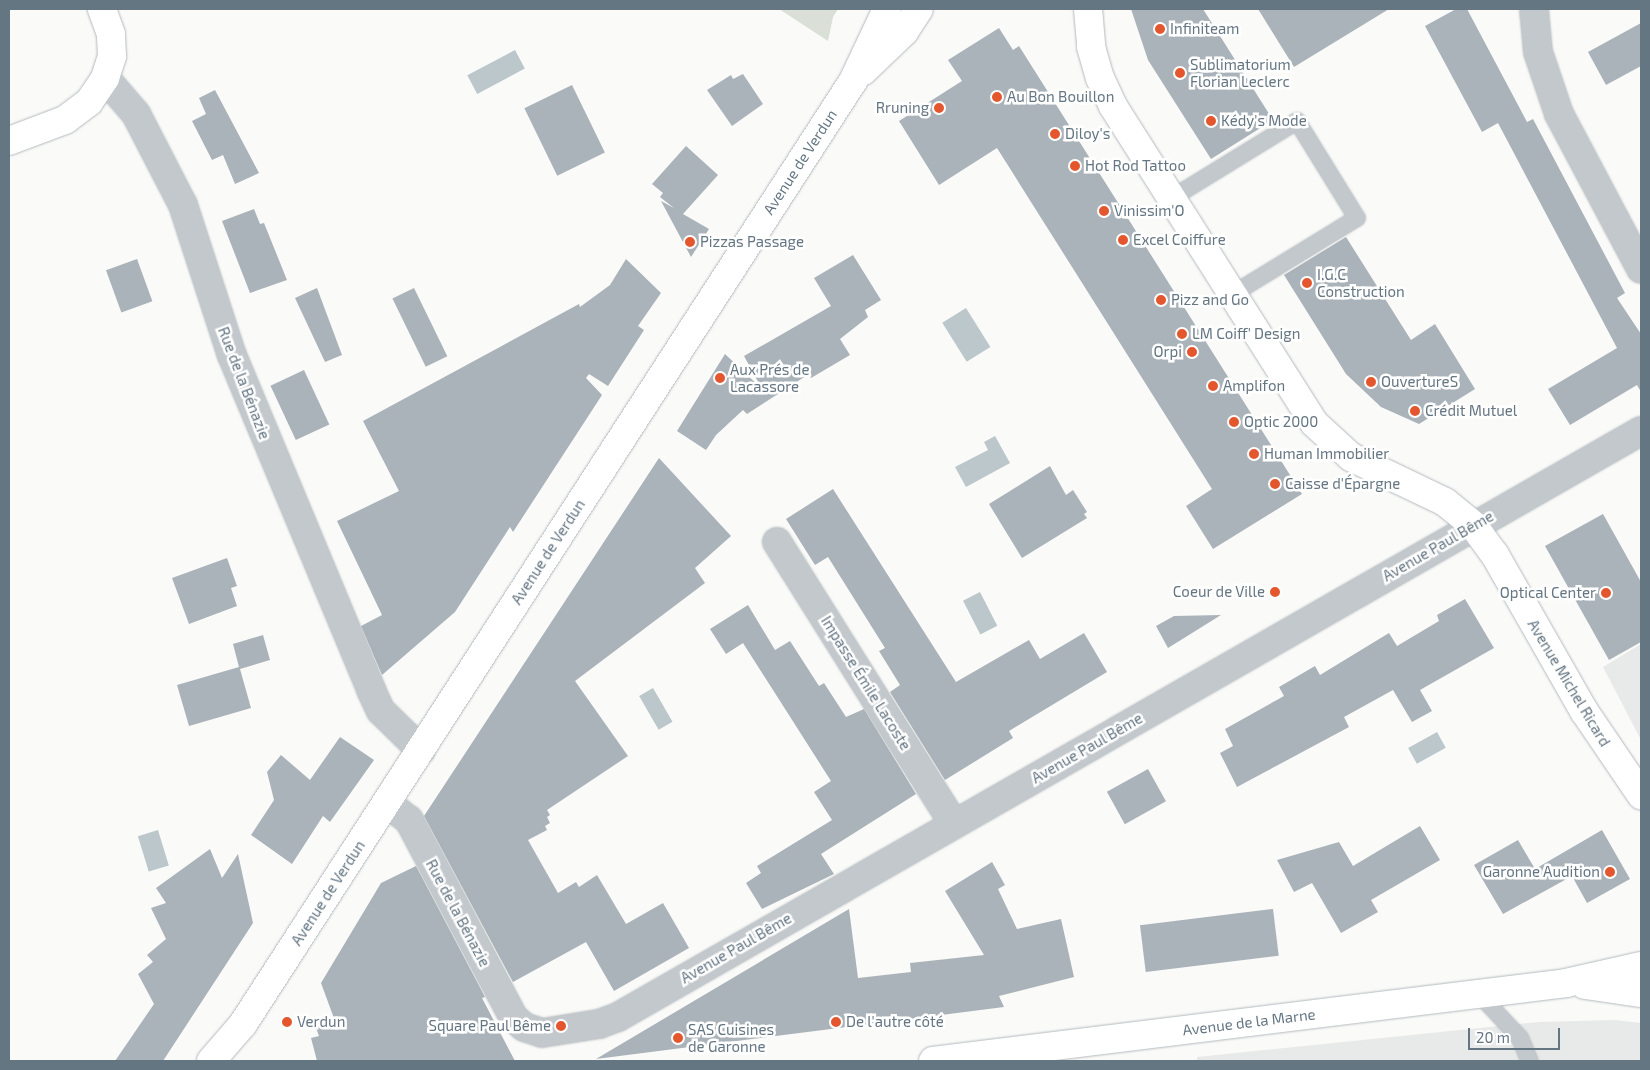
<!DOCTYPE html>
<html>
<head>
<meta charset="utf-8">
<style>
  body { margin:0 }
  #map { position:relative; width:1650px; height:1070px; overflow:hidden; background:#fafaf8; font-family:"Exo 2",sans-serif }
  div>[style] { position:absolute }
  .built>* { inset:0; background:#e8e9e9 }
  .green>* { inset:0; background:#dadfd7 }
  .water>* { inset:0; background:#bbc7cb; transform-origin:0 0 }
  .building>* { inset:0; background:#aab3b9; transform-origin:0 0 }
  .roads { filter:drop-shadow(0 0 1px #b3babf) drop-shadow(0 0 1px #b3babf) }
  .lane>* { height:16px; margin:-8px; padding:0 8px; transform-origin:8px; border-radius:8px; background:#c3c8cc }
  .street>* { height:28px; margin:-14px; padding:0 14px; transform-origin:14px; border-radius:14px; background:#c3c8cc }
  .secondary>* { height:28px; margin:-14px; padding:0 14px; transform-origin:14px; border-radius:14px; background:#fff }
  .primary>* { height:28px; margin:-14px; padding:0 14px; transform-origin:14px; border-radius:14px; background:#fff }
  .dots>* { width:14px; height:14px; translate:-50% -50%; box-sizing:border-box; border:2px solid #fff; border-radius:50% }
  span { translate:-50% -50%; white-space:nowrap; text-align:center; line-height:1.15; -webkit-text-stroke:5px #fff; paint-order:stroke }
  .poi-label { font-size:15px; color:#657683 }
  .left { translate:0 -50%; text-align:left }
  .right { translate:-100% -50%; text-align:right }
  .street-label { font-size:15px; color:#657683 }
  .frame { position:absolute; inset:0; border:10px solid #657683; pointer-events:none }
  .scale { position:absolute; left:1468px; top:1028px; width:92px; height:22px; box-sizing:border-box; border:2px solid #657683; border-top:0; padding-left:6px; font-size:15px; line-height:18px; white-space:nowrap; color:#657683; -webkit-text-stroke:4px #fff; paint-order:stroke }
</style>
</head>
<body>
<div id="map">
  <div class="built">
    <div style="clip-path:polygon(1641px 644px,1641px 740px,1603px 667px)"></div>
    <div style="clip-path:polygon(1615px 1020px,1641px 1023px,1641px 1061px,1197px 1061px,1197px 1057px,1538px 1022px)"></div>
  </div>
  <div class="green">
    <div style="clip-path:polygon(779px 9px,838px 9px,833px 17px,828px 41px)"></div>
  </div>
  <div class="water">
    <div style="left:515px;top:50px;width:21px;height:54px;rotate:62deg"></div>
    <div style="left:966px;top:308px;width:46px;height:28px;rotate:58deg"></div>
    <div style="clip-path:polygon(995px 436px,1010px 463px,966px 487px,955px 467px,988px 450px,984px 442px)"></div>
    <div style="left:980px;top:592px;width:38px;height:19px;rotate:63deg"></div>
    <div style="left:653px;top:688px;width:39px;height:16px;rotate:60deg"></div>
    <div style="left:1437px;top:732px;width:18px;height:33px;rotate:61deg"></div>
    <div style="left:158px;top:830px;width:37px;height:21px;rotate:73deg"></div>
  </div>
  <div class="building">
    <div style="clip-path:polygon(1131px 9px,1203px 9px,1273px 120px,1211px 159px,1148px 60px)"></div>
    <div style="clip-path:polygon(1258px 9px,1389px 9px,1294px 67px)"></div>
    <div style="clip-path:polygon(1456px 9px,1467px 9px,1527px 122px,1533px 119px,1625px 293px,1617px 298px,1641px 334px,1641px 392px,1637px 385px,1570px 425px,1548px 389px,1617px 348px,1498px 123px,1482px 132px,1425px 26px)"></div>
    <div style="clip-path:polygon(1641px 23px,1641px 66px,1606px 85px,1588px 52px)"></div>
    <div style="clip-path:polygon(999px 28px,1013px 50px,1019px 46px,1302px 494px,1213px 549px,1186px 506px,1212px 489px,997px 148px,939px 185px,899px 121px,962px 81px,948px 60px)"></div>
    <div style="clip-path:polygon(743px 74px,763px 104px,732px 126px,707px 90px,731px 75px,733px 79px)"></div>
    <div style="left:572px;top:85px;width:75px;height:53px;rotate:64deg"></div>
    <div style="clip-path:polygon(215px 90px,259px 173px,235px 184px,223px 155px,212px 160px,192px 121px,206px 114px,199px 98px)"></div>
    <div style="clip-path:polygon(686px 146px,718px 175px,683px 214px,709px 229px,691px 257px,661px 201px,674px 208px,660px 197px,663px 193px,652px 184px)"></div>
    <div style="clip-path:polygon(254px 209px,260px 224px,264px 223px,287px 280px,250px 293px,222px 221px)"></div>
    <div style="clip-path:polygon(1346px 237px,1411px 340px,1435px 324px,1475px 389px,1419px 424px,1381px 407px,1346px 374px,1284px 275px)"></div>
    <div style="clip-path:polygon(853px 255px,881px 300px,865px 310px,868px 317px,840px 339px,850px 355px,811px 378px,809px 374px,747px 414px,743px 410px,716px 435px,706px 450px,677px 431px,725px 354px,762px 389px,744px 356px,831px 306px,814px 278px)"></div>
    <div style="left:137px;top:259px;width:45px;height:33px;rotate:70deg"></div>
    <div style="clip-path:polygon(626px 259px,661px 293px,638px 326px,644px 330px,608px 386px,589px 374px,586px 378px,602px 395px,513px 532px,510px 527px,455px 612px,382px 675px,361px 626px,382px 615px,337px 521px,399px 491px,363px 421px,579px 304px,580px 307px,610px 285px)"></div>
    <div style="clip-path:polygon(317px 288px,342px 355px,325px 362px,295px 298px)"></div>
    <div style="left:414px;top:288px;width:76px;height:24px;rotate:64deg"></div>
    <div style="left:304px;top:370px;width:60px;height:37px;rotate:65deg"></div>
    <div style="clip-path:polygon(659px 458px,731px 536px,695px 568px,705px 583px,575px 681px,628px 756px,547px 810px,550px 815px,547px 817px,550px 823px,545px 826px,547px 830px,528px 840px,558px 893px,576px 882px,579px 887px,597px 875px,626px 924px,663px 903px,689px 948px,614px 991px,586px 942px,513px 982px,424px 816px)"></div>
    <div style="clip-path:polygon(1050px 466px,1066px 495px,1073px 490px,1087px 512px,1084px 514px,1087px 518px,1022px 558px,989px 504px)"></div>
    <div style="clip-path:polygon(833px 489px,956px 682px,1029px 640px,1040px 659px,1084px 633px,1107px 672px,1009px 731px,1013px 738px,945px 780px,890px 692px,900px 685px,879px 651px,885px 648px,828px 557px,815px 565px,786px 519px)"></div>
    <div style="clip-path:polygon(1603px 514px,1641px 582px,1641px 642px,1609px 660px,1545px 546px)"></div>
    <div style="clip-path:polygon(227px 558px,237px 586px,231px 588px,237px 606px,189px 624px,172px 578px)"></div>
    <div style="clip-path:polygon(1465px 599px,1494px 648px,1420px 690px,1432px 711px,1412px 722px,1393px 690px,1344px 717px,1349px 727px,1237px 787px,1220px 753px,1233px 746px,1225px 729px,1284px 696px,1279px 687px,1315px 666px,1320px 675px,1389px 633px,1397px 646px,1439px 621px,1437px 615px)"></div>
    <div style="clip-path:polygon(748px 605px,775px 650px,790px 641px,819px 686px,824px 683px,846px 717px,864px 709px,916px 794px,821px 854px,834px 874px,762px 909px,746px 883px,761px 873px,757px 866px,832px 820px,814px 792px,831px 781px,743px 643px,726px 654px,710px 629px)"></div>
    <div style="clip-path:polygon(1221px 615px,1168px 648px,1156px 626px,1174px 616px)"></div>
    <div style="clip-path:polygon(263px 635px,270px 660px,240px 669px,251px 708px,189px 726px,177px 685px,239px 667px,233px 644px)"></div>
    <div style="clip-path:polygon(340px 737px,374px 760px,330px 822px,323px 816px,292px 864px,251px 835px,274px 800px,267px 772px,281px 755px,310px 780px)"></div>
    <div style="left:1148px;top:769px;width:37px;height:47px;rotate:61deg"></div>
    <div style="clip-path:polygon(1420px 826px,1440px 860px,1371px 900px,1378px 912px,1341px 933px,1312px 883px,1294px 892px,1277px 860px,1339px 842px,1353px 866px)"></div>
    <div style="clip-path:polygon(1602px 830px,1630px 879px,1587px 903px,1572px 876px,1503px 914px,1474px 865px,1518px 840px,1535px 869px)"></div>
    <div style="clip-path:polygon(210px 849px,222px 878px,238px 854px,253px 923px,163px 1061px,115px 1061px,154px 1004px,138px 974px,153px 962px,147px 955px,166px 939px,151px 908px,166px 903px,156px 888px)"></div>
    <div style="clip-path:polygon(992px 862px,1005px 885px,998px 889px,1017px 929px,1061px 919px,1074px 977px,999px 996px,1004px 1007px,596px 1059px,849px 909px,858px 978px,911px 972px,910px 963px,984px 955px,945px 891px)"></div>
    <div style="clip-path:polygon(416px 866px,485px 997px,482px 998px,515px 1061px,317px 1061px,311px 1038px,319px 1036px,316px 1028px,335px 1021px,321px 983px,381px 883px)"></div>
    <div style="left:1273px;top:909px;width:47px;height:134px;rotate:83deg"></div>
  </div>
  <div class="roads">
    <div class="lane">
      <div style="left:1172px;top:198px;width:147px;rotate:-31.6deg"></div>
      <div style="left:1297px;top:121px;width:114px;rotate:58.3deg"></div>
      <div style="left:1357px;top:218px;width:145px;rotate:148.5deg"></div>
      <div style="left:1479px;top:994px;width:60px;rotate:47deg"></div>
      <div style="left:1520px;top:1038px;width:25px;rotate:67deg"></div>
    </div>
    <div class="street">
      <div style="left:1534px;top:9px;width:43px;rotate:84.7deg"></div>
      <div style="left:1538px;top:52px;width:65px;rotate:71.3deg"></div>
      <div style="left:1559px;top:114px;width:175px;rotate:62.1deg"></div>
      <div style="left:105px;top:78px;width:48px;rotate:49.3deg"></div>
      <div style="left:136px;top:114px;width:102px;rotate:62.7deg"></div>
      <div style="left:183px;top:205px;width:156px;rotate:72deg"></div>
      <div style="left:231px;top:353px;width:365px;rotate:67.4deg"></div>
      <div style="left:371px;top:690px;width:23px;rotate:65deg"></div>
      <div style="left:381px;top:711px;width:56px;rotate:44.3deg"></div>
      <div style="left:777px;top:542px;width:333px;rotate:57.9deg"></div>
      <div style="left:387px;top:803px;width:28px;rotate:38deg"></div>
      <div style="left:409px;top:820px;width:224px;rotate:62.1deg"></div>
      <div style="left:514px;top:1018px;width:13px;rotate:42deg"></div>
      <div style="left:524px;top:1027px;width:19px;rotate:18deg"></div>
      <div style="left:542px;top:1033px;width:58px;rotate:-9deg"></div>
      <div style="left:599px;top:1024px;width:20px;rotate:-20deg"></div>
      <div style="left:618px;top:1017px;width:1179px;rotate:-29.81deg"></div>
    </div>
    <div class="secondary">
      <div style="left:1088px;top:9px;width:38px;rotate:85deg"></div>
      <div style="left:1091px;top:47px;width:32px;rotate:74deg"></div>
      <div style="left:1100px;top:78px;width:31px;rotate:65deg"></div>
      <div style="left:1113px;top:106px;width:375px;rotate:57.6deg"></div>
      <div style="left:1314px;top:423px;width:50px;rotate:42.6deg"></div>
      <div style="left:1351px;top:457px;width:104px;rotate:25.6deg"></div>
      <div style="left:1445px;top:502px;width:36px;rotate:39deg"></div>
      <div style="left:1473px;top:525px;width:37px;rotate:54deg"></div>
      <div style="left:1495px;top:555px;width:180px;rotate:60.3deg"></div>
      <div style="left:1584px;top:711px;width:102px;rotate:55.8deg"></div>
      <div style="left:863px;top:71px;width:57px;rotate:-43.6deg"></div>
      <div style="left:904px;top:32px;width:27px;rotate:-57deg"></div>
      <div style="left:9px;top:141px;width:60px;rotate:-20.6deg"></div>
      <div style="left:65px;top:120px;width:30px;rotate:-37deg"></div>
      <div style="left:89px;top:102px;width:29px;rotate:-56deg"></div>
      <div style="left:105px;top:78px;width:23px;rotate:-72deg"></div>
      <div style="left:112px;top:56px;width:22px;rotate:-93deg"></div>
      <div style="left:111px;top:34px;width:27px;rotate:-110deg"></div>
      <div style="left:211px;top:1061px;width:49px;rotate:-49.1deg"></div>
      <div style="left:243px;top:1024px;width:1123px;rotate:-57.1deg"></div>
      <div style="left:853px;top:81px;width:80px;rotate:-64.7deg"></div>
    </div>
    <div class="primary">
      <div style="left:1585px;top:985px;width:57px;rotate:8.1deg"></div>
      <div style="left:933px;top:1061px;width:638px;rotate:-7.02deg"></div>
      <div style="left:1566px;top:983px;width:77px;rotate:-12.8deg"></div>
    </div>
  </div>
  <div class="dots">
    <div style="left:1160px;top:29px;background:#e4572e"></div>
    <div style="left:1180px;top:73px;background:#e4572e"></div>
    <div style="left:997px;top:97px;background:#e4572e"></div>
    <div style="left:939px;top:108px;background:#e4572e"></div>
    <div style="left:1211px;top:121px;background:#e4572e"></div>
    <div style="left:1055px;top:134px;background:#e4572e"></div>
    <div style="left:1075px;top:166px;background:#e4572e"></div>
    <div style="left:1104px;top:211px;background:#e4572e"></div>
    <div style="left:1123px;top:240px;background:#e4572e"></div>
    <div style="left:690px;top:242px;background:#e4572e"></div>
    <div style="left:1307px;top:283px;background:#e4572e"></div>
    <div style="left:1161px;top:300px;background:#e4572e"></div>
    <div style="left:1182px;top:334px;background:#e4572e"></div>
    <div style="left:1192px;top:352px;background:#e4572e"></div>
    <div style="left:720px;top:378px;background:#e4572e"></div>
    <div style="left:1371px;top:382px;background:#e4572e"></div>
    <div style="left:1213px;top:386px;background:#e4572e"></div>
    <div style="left:1415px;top:411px;background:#e4572e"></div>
    <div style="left:1234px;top:422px;background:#e4572e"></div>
    <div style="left:1254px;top:454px;background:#e4572e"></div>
    <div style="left:1275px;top:484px;background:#e4572e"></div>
    <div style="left:1275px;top:592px;background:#e4572e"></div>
    <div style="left:1606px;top:593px;background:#e4572e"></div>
    <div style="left:1610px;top:872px;background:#e4572e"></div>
    <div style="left:287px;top:1022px;background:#e4572e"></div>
    <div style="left:836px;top:1022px;background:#e4572e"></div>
    <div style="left:561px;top:1026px;background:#e4572e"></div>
    <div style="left:678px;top:1038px;background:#e4572e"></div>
  </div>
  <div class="poi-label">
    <span class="left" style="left:1170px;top:29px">Infiniteam</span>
    <span class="left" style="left:1190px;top:73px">Sublimatorium<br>Florian Leclerc</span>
    <span class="left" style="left:1007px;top:97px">Au Bon Bouillon</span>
    <span class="right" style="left:929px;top:108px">Rruning</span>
    <span class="left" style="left:1221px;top:121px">Kédy's Mode</span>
    <span class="left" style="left:1065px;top:134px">Diloy's</span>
    <span class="left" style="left:1085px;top:166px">Hot Rod Tattoo</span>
    <span class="left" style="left:1114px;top:211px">Vinissim'O</span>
    <span class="left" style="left:1133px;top:240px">Excel Coiffure</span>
    <span class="left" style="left:700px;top:242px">Pizzas Passage</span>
    <span class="left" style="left:1317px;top:283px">I.G.C<br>Construction</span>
    <span class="left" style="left:1171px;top:300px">Pizz and Go</span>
    <span class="left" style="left:1192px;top:334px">LM Coiff' Design</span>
    <span class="right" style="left:1182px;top:352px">Orpi</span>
    <span class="left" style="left:730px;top:378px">Aux Prés de<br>Lacassore</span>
    <span class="left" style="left:1381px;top:382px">OuvertureS</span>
    <span class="left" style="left:1223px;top:386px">Amplifon</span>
    <span class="left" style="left:1425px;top:411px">Crédit Mutuel</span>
    <span class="left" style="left:1244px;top:422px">Optic 2000</span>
    <span class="left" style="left:1264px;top:454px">Human Immobilier</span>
    <span class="left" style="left:1285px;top:484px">Caisse d'Épargne</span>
    <span class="right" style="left:1265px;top:592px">Coeur de Ville</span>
    <span class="right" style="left:1596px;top:593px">Optical Center</span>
    <span class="right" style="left:1600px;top:872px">Garonne Audition</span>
    <span class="left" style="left:297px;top:1022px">Verdun</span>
    <span class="left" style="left:846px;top:1022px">De l'autre côté</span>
    <span class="right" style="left:551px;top:1026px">Square Paul Bême</span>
    <span class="left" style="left:688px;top:1038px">SAS Cuisines<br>de Garonne</span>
  </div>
  <div class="street-label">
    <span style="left:800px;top:162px;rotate:-57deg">Avenue de Verdun</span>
    <span style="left:244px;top:383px;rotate:69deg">Rue de la Bénazie</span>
    <span style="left:1438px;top:546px;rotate:-30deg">Avenue Paul Bême</span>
    <span style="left:548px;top:552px;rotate:-57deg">Avenue de Verdun</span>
    <span style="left:866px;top:683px;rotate:58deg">Impasse Émile Lacoste</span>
    <span style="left:1569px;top:683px;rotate:59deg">Avenue Michel Ricard</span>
    <span style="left:1087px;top:748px;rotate:-30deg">Avenue Paul Bême</span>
    <span style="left:328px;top:893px;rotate:-57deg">Avenue de Verdun</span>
    <span style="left:458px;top:913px;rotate:62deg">Rue de la Bénazie</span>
    <span style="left:736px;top:948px;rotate:-30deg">Avenue Paul Bême</span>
    <span style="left:1249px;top:1022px;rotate:-7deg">Avenue de la Marne</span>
  </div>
  <div class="frame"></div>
  <div class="scale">20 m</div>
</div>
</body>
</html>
